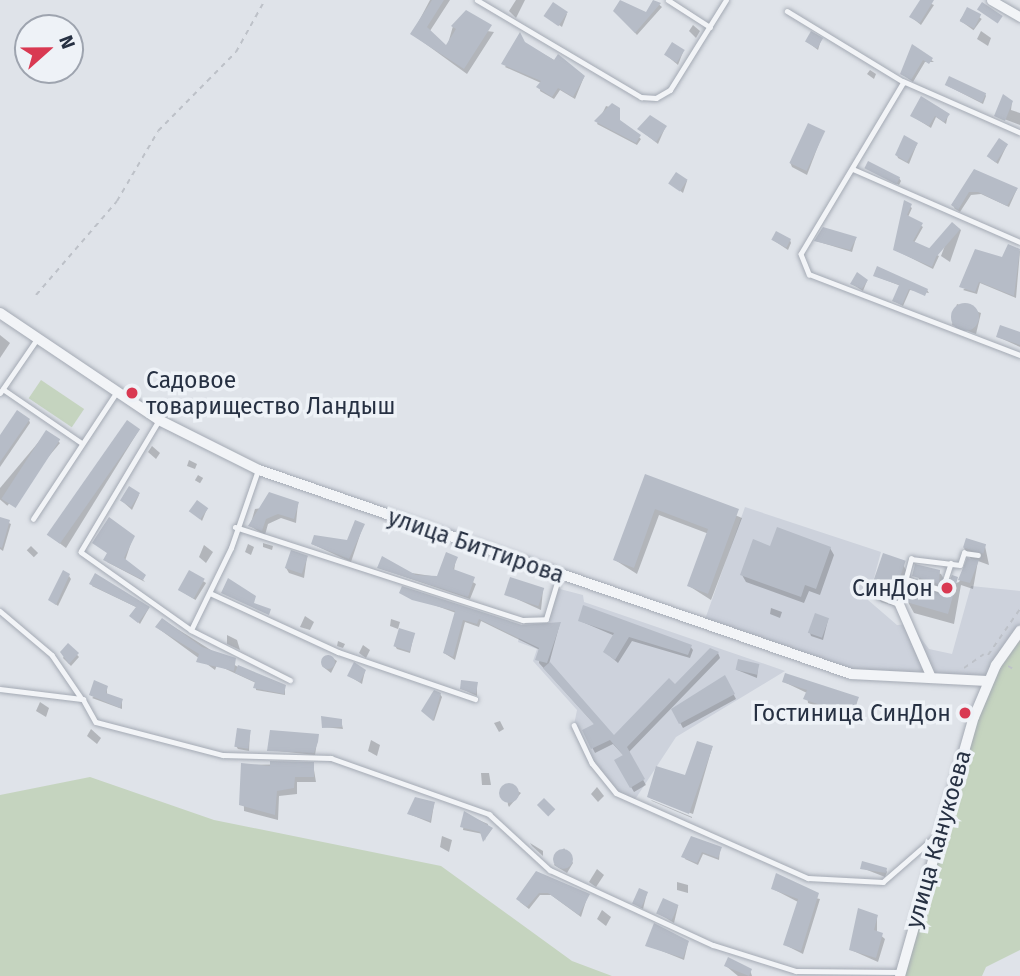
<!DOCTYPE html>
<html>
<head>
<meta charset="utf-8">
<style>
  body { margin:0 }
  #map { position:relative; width:1020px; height:976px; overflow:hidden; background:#dfe3e9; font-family:"Fira Sans",sans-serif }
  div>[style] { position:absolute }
  .built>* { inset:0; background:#cdd2dc }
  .green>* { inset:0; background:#c5d4bf; transform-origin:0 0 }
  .shadow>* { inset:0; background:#0003; transform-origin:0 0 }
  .building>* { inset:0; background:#b6bcc7; transform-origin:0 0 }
  .round { border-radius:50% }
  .path>* { height:2px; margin-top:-1px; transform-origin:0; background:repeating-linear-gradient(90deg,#bdc1c8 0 5px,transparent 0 10px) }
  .roads { filter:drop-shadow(0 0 2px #a4aab4) drop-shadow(0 0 2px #a4aab4) }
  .service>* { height:4.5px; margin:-2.25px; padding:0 2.25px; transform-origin:2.25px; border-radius:2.25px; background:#f2f4f7 }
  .minor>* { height:9px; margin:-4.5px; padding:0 4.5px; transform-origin:4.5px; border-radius:4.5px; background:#f2f4f7 }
  .tertiary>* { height:10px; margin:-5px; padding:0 5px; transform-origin:5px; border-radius:5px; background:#f2f4f7 }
  .dots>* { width:19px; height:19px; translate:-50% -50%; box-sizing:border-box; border:4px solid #eef2f7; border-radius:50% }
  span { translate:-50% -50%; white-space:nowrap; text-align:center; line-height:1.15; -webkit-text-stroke:7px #eef2f7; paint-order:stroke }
  .poi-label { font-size:23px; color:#263042 }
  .left { translate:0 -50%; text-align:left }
  .right { translate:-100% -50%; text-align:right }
  .street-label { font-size:23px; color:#263042 }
  .north { position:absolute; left:14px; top:14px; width:70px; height:70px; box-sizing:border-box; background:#eef2f7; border:2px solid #9ea4af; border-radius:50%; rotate:69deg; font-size:19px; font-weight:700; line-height:28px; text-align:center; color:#263042 }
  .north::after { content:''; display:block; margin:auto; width:24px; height:32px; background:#d93952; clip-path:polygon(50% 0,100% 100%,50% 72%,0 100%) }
</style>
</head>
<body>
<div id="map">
  <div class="built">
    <div style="clip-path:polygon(745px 507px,881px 552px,868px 600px,897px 625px,910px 624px,929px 649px,952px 654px,971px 586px,1020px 591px,1020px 631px,987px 681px,878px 678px,703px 625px)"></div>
    <div style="clip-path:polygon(556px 588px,583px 595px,584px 602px,785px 671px,676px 737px,634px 801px,616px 793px,592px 763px,574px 725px,577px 710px,533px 661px,537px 649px,518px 642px,523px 620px,546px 619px)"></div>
  </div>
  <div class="green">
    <div style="left:41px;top:380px;width:52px;height:22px;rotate:34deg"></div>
    <div style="clip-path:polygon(1020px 631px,1020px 950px,986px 967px,982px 976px,900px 976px,974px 717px)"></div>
    <div style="clip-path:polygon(90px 777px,214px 820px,441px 866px,572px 961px,612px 976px,0 976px,0 795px)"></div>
  </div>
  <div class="shadow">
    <div style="clip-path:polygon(430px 0,450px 0,428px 34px,447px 47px,453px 26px,494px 32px,467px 74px,412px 34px)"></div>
    <div style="clip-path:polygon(516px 0,525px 0,516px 18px,509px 11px)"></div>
    <div style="clip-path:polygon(922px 0,934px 5px,921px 25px,911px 17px)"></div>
    <div style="clip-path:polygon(655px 1px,662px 7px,637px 35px,617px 14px,647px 14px)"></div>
    <div style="left:968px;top:9px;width:17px;height:14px;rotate:36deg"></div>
    <div style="clip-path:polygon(567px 14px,562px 27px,546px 16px)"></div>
    <div style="clip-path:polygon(693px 25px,700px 31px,696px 38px,689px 31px)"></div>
    <div style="clip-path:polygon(981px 31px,991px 38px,988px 46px,977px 39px)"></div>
    <div style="clip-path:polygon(821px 40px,818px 50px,806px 41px)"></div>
    <div style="clip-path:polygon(524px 43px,584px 77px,575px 99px,560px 90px,554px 99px,540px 91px,541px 83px,505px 67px)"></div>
    <div style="clip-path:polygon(912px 46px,934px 62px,925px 62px,913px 82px,902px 74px)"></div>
    <div style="clip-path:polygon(683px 52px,678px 65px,666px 55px)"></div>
    <div style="clip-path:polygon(870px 70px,876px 74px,874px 79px,867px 74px)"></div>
    <div style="clip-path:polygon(946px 85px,985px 94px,986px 96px,983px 104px)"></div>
    <div style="clip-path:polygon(1012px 102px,1011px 110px,1020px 113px,1020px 125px,996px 116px)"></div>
    <div style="clip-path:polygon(606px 106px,619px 110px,620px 122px,641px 139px,637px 145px,597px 124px)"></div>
    <div style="clip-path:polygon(948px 115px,946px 124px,936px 117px,931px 128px,912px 116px)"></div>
    <div style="clip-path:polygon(665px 128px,658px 144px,639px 129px)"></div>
    <div style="clip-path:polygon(823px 133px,807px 175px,792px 167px,790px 162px)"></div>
    <div style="clip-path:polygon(917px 144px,909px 164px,898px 158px,897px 155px)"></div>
    <div style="clip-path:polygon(1007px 145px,998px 164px,991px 159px,989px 156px)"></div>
    <div style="clip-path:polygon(867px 168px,899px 178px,901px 181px,899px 185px)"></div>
    <div style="clip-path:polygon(975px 171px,1017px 189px,1009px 207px,981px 194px,971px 195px,960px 212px,954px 208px)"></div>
    <div style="clip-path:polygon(687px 181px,683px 193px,670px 183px)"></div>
    <div style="clip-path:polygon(905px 203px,912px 208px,908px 217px,923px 227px,914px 243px,939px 256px,933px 269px,895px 250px)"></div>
    <div style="clip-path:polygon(953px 224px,961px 230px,950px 262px,941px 256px)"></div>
    <div style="clip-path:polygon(856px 238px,852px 252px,816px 241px)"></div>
    <div style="clip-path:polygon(773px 240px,790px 240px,791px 243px,788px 250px)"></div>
    <div style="clip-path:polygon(1009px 246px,1020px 251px,1016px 298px,980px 283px,977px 294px,963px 290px,1003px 259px)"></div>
    <div style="clip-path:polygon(875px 276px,927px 290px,929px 293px,910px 290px,903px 306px,894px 301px,901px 286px)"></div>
    <div style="clip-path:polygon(867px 281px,863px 291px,852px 284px)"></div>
    <div style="clip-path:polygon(957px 304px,981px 313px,976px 334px,952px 325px)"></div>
    <div style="clip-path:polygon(1020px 334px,1020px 347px,998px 337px)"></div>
    <div style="clip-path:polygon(0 335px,10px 343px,0 358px)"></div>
    <div style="clip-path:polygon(29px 420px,30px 423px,0 467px,0 438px)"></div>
    <div style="clip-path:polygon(139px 430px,66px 548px,54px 539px,52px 537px)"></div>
    <div style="left:47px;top:432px;width:17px;height:82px;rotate:40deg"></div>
    <div style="clip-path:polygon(152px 446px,160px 453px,156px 459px,148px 452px)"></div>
    <div style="clip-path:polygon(189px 460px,197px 464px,195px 469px,187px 466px)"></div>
    <div style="left:198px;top:475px;width:6px;height:6px;rotate:31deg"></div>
    <div style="clip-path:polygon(646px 477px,742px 518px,711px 600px,689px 586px,709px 534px,659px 515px,637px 574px,615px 560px)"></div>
    <div style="clip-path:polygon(139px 495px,132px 510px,121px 500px)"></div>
    <div style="clip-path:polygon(298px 503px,296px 523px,281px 518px,268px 524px,265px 535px,250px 526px,255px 509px)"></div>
    <div style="clip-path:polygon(207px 509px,202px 521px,192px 511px)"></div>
    <div style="clip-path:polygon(0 519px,11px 524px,3px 551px,0 549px)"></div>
    <div style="clip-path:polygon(363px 526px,351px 562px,312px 544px,348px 542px)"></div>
    <div style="clip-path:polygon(133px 537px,125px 561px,145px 582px,107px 562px,109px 554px,94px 543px)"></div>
    <div style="clip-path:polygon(263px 543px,273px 546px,272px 550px,263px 547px)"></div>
    <div style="clip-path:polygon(248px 544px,254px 547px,251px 555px,245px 552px)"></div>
    <div style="clip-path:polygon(204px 545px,213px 552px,206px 563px,199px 557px)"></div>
    <div style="left:31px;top:546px;width:10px;height:6px;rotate:45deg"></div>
    <div style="clip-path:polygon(985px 546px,989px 565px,978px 561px,973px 589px,961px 585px,954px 624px,914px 613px,908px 602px,922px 591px,916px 566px,941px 574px,948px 586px,959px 582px,972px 561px,964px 548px)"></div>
    <div style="clip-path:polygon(771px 548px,830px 548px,834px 555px,820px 595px,809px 591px,804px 603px,746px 582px,742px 575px)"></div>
    <div style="clip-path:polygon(307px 557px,304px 578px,289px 573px,286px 568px)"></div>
    <div style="clip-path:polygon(456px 558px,454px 571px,476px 584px,470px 599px,379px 568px,438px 577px)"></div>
    <div style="clip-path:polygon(901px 561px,907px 572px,901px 608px,881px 602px,875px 591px)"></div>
    <div style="left:190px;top:573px;width:19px;height:20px;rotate:32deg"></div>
    <div style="clip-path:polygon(96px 575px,149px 608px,140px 624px,132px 616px,138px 608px,92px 586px)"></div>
    <div style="clip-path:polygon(69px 576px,71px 579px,58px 606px,50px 600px)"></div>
    <div style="clip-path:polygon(543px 590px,541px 610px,506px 594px)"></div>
    <div style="clip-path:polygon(401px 593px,522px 626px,560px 623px,549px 664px,614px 737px,718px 653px,720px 658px,628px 753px,646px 785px,634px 792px,616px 761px,624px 756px,613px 744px,595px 753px,584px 731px,596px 726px,539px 663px,540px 650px,481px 621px,479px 627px,465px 622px,455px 660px,444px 653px,456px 613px)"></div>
    <div style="clip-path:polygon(771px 608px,782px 612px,780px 618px,770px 614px)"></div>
    <div style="clip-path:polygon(305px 616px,314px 622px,310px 630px,300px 627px)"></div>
    <div style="clip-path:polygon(391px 619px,400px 622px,398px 629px,390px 626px)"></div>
    <div style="clip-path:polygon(163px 620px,238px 667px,285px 687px,285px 695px,256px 690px,256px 683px,217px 665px,215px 670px,159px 629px)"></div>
    <div style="clip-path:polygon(828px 620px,823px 640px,811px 636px,810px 633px)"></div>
    <div style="clip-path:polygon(580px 621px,690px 646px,693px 650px,690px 658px,632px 641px,618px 663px,605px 652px,615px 636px)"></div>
    <div style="clip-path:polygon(414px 634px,410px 653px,397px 649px,395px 646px)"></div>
    <div style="clip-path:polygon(227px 635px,237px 640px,240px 650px,227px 644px)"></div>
    <div style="clip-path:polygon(338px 641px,345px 644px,343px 648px,337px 646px)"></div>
    <div style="clip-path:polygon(363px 645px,370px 650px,366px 658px,359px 653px)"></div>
    <div style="clip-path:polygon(69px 646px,79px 657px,71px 666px,63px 658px)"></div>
    <div style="clip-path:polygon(328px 655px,337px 661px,331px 673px,322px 666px)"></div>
    <div style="clip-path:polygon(758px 666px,757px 678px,737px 670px)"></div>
    <div style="clip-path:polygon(365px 671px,362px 684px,349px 676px)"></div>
    <div style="clip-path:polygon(725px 678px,736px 699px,683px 728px,673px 710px)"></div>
    <div style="clip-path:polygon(784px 682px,857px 699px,855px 719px,808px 703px,807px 693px)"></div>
    <div style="clip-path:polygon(477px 684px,477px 696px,462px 689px)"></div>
    <div style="clip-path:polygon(107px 687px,107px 695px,122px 700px,122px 709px,92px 698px)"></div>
    <div style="clip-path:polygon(440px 694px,442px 697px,434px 721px,423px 711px)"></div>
    <div style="clip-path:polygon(40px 702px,49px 708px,46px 717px,36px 711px)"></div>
    <div style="clip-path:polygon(341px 720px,343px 729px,323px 727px)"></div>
    <div style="clip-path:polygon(500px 721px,504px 729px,499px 732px,494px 723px)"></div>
    <div style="clip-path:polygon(91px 729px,101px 738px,97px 744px,87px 736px)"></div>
    <div style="clip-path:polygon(250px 731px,249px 751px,238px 749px,236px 746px)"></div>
    <div style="clip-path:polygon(318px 736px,315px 755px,269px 750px)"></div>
    <div style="clip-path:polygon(371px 740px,380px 745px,377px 756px,368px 751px)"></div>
    <div style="clip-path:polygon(712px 748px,693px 814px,650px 798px,686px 777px)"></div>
    <div style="clip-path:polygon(313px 764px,316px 782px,297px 782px,297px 794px,279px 796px,278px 820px,244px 811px,243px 765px)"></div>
    <div style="clip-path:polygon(481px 773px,489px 773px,491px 785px,482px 785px)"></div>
    <div style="clip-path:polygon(506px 784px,521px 793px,509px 807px,508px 805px)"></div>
    <div style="clip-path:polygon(597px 787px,604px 796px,598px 802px,591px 794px)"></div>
    <div style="clip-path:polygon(651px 800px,692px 817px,692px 818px,652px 801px)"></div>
    <div style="clip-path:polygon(434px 804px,431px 823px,409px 814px)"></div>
    <div style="clip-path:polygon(465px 814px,488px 824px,485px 841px,483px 834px,463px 830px)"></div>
    <div style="clip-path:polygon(442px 836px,452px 840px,449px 852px,440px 847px)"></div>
    <div style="clip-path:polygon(691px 838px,720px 849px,719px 860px,703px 854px,698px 865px,685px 859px)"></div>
    <div style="clip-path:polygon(530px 843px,543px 851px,543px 856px,532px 846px)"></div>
    <div style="clip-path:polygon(564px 848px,573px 863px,567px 873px,554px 865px)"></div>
    <div style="clip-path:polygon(862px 868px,886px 870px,887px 872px,885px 877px)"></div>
    <div style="clip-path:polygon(597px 869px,604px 875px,596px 887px,589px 882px)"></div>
    <div style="clip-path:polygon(537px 873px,587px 898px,581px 917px,551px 895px,540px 895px,529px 909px,520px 902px)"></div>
    <div style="clip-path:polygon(677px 882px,688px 885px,688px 893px,677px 890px)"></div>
    <div style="clip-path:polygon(773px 889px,820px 899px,803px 954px,785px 945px,798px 902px)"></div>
    <div style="clip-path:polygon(647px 893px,643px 909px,636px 905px,634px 903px)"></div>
    <div style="clip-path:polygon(678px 906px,674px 923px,658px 913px)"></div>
    <div style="clip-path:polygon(602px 910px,611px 917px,606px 926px,597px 919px)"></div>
    <div style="clip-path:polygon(877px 916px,877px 932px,885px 939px,878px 962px,851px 950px)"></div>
    <div style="clip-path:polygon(688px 943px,684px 960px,647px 945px)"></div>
    <div style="clip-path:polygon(726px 966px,750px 970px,752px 976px,738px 976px)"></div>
  </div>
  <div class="building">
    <div style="clip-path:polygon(432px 0,444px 0,427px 27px,446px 45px,456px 29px,451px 26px,466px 10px,492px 25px,464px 69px,410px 34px)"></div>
    <div style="clip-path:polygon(620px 0,646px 12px,653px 0,661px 3px,635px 33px,613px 11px)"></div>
    <div style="clip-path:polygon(920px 0,934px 0,920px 23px,909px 17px)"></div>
    <div style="left:553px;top:2px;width:18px;height:17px;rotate:34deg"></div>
    <div style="left:982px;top:2px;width:25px;height:9px;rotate:34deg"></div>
    <div style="left:967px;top:7px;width:16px;height:16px;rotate:27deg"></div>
    <div style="left:811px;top:31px;width:14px;height:12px;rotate:30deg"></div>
    <div style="clip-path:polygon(520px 32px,525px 42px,554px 60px,558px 54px,585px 76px,573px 97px,558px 88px,552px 97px,536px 87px,541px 81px,501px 64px)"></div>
    <div style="left:672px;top:42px;width:15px;height:15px;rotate:32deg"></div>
    <div style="clip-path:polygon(912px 44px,933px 58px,929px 64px,923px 60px,911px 80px,900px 74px)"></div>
    <div style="left:949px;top:76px;width:41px;height:10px;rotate:25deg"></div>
    <div style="clip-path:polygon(1003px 94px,1013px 101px,1005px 121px,994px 116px)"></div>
    <div style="clip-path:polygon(921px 96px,950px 114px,944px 122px,935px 116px,929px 126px,910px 116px)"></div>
    <div style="clip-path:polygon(612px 103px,620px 108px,620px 120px,641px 135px,636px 143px,594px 121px)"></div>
    <div style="clip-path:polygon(650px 115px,667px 126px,656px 142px,637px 129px)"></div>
    <div style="left:808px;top:123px;width:19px;height:44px;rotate:25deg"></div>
    <div style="clip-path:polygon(904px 135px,918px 143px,907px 162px,895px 155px)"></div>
    <div style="left:999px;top:138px;width:11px;height:22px;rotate:34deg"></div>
    <div style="left:868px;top:161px;width:36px;height:8px;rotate:27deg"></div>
    <div style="clip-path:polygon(974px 169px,1018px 188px,1007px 206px,978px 192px,969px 192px,958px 210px,951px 205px)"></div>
    <div style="left:676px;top:172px;width:14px;height:14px;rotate:34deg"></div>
    <div style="clip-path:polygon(904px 200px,912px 204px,907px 215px,923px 223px,913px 241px,938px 252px,932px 267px,893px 250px)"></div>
    <div style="left:952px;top:222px;width:11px;height:36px;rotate:41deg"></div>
    <div style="clip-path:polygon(823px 227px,857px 237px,850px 250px,814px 241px)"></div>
    <div style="left:776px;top:231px;width:17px;height:10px;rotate:28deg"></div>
    <div style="clip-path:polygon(1008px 244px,1020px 249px,1014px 296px,979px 282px,975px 292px,959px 287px,975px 249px,1002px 257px)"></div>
    <div style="clip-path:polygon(877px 266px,928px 289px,925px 296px,909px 289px,902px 305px,892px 301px,899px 285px,873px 276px)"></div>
    <div style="clip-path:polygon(857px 272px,868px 280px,862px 289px,850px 284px)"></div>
    <div class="round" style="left:951px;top:303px;width:28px;height:28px"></div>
    <div style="clip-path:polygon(1000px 325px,1020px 332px,1020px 345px,996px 337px)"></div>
    <div style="clip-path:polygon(17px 410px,30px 419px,0 462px,0 435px)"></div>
    <div style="left:127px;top:420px;width:16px;height:140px;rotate:35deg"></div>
    <div style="left:46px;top:430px;width:17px;height:82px;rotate:33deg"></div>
    <div style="clip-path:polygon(645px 474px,739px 509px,708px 594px,687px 586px,708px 529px,655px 509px,634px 568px,613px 560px)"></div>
    <div style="left:129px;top:486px;width:13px;height:17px;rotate:32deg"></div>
    <div style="clip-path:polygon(269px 492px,299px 502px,294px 519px,278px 514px,266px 519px,262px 531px,248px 526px)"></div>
    <div style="left:197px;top:500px;width:14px;height:14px;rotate:36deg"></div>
    <div style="clip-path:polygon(0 517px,10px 520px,2px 548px,0 547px)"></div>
    <div style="clip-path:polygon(109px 517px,135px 536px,124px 558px,146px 575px,143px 580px,103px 560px,107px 553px,92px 543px)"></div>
    <div style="clip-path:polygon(355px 520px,365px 524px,349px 559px,311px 544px,314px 535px,347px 540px)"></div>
    <div style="clip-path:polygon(777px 527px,831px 547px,816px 589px,805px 585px,801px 597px,740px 575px,753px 539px,770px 546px)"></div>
    <div style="left:966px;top:538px;width:21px;height:10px;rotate:17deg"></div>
    <div style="left:291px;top:550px;width:18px;height:19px;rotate:19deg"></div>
    <div style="clip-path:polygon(446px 552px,458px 557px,453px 569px,475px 577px,468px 597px,377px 568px,382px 556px,416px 575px,437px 576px)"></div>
    <div style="left:883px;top:553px;width:24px;height:40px;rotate:19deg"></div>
    <div style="clip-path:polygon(967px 558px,979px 560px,970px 583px,958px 580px)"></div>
    <div style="clip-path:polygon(915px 564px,940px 570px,939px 584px,912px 576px)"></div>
    <div style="clip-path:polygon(63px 570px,70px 574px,56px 605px,48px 600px)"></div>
    <div style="left:189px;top:570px;width:18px;height:23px;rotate:29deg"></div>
    <div style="clip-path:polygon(95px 573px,150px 607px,138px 623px,129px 616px,136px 607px,89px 584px)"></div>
    <div style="clip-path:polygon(952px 575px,958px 577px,948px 614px,906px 602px,909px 585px,944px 594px)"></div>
    <div style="left:510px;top:577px;width:36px;height:19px;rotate:18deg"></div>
    <div style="clip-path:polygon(228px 578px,256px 596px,254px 603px,271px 609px,269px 615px,221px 593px)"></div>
    <div style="clip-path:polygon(402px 586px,522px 625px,561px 622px,547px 663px,535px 660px,539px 648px,479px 619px,477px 624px,463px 620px,453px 657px,443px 653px,455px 611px,412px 600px,399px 593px)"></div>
    <div style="clip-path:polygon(583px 605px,692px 645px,688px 655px,629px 637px,615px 660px,603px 652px,614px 633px,578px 621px)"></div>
    <div style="left:815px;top:613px;width:15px;height:21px;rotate:20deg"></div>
    <div style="clip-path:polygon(162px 618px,202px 647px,236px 658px,234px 671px,196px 662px,199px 654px,155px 627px)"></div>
    <div style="left:399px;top:628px;width:17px;height:19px;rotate:17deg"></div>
    <div style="clip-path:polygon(68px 643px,79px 653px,69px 664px,60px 652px)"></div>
    <div style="clip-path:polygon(710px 648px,719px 652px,627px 747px,645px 779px,630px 788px,614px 760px,623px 755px,610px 740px,591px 749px,582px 730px,594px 724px,543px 668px,550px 662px,614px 735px,669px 678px,675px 684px)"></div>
    <div class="round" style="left:321px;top:655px;width:14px;height:14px"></div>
    <div style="left:738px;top:659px;width:22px;height:11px;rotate:13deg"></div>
    <div style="clip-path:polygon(354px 662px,366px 670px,360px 682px,347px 676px)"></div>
    <div style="clip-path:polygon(238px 665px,286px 685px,284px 694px,253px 688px,255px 682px,235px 673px)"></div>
    <div style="clip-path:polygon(785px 673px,859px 697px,852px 716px,803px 699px,807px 690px,782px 682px)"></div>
    <div style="clip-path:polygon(725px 675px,735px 694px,679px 724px,671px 709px)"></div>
    <div style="clip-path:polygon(94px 680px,108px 686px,106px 693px,123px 699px,120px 708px,89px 695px)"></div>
    <div style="clip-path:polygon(461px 680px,478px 682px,476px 694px,460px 689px)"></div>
    <div style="clip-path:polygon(434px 690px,441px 693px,433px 721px,421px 711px)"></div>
    <div style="clip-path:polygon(321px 716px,342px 719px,342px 727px,322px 728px)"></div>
    <div style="left:237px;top:728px;width:14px;height:19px;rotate:8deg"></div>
    <div style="clip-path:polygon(270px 730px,319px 734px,318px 742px,314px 753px,267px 751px)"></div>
    <div style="clip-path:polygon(697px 741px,713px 746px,689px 814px,647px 797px,656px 766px,685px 775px)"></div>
    <div style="clip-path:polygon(270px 761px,314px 762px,314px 777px,295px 777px,294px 788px,277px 791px,275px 815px,239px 805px,241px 763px,270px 766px)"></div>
    <div class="round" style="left:499px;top:783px;width:20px;height:20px"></div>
    <div style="clip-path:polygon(415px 797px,435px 802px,430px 821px,407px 814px)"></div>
    <div style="left:544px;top:798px;width:16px;height:10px;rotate:45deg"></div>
    <div style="clip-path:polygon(464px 811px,493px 828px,483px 842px,480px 832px,460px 827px)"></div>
    <div style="clip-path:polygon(691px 836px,722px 847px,718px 858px,702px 852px,697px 863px,681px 857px)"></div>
    <div class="round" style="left:553px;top:849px;width:20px;height:20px"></div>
    <div style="clip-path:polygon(862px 861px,887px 868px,886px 873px,860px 869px)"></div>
    <div style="clip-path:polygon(536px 871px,590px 894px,579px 915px,548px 893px,539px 893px,527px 907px,516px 899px)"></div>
    <div style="clip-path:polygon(776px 873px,819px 893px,801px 951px,783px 945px,798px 899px,771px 889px)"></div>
    <div style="left:639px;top:888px;width:10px;height:17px;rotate:24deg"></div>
    <div style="left:663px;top:898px;width:17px;height:17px;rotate:24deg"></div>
    <div style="clip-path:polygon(858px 908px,878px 915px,874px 930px,883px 933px,876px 958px,849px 950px)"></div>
    <div style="clip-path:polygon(654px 923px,689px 941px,683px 958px,645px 946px)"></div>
    <div style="clip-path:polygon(728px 957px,752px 969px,749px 976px,724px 966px)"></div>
  </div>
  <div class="path">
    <div style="left:36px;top:295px;width:124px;rotate:-49.2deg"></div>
    <div style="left:117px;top:201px;width:81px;rotate:-59.6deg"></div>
    <div style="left:158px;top:131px;width:111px;rotate:-45.4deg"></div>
    <div style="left:236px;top:52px;width:60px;rotate:-60.9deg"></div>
    <div style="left:988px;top:655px;width:56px;rotate:-55.2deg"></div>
    <div style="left:1008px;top:666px;width:8px;rotate:30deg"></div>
    <div style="left:964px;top:668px;width:24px;rotate:-35deg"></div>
  </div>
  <div class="roads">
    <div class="service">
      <div style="left:477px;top:0;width:191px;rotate:30.6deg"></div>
      <div style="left:641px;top:97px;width:15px;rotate:4deg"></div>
      <div style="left:656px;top:98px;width:16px;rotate:-30deg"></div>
      <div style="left:670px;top:90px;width:106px;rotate:-58.1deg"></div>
      <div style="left:668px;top:0;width:50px;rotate:32.7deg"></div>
      <div style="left:787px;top:11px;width:137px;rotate:31.3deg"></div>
      <div style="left:1020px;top:133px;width:127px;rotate:-156.3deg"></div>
      <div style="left:904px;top:82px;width:200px;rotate:120.9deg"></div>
      <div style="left:801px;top:254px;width:22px;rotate:68deg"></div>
      <div style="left:809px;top:274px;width:226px;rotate:21deg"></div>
      <div style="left:853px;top:169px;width:182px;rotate:23.6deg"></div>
      <div style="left:3px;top:389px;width:96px;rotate:34.4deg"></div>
      <div style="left:0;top:393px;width:65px;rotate:-55.6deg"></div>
      <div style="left:159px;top:421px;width:152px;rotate:120.8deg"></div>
      <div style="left:81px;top:552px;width:135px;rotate:35.3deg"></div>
      <div style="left:191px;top:630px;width:111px;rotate:26.8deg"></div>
      <div style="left:33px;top:519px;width:151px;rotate:-56.6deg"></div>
      <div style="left:235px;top:527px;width:303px;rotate:17.9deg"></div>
      <div style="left:523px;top:620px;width:23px;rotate:-2deg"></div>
      <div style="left:546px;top:619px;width:45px;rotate:-73.2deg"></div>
      <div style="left:906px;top:579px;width:38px;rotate:17deg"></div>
      <div style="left:942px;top:590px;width:28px;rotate:-72deg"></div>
      <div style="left:210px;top:593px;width:141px;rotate:24.7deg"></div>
      <div style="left:338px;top:652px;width:145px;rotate:18.9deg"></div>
      <div style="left:878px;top:596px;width:22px;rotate:21deg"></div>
      <div style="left:899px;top:604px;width:47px;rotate:-75.1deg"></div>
      <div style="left:911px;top:559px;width:49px;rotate:7deg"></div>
      <div style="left:960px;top:565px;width:13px;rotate:-72deg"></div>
      <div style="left:964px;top:553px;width:14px;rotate:8deg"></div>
      <div style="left:0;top:611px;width:68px;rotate:40.2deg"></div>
      <div style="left:52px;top:655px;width:53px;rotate:55.7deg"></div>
      <div style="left:191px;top:630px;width:91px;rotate:-64deg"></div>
      <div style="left:231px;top:548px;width:83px;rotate:-70.9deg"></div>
      <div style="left:0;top:689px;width:84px;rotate:6.9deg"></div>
      <div style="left:83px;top:699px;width:26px;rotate:61deg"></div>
      <div style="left:96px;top:722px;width:131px;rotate:14.6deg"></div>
      <div style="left:223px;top:755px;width:108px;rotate:1.6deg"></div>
      <div style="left:331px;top:758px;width:168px;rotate:19.5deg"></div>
      <div style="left:489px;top:814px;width:83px;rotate:42.6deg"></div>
      <div style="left:550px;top:870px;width:179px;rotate:24.7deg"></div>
      <div style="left:713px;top:945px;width:87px;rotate:17.4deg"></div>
      <div style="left:796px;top:971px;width:104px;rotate:0.6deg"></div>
      <div style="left:574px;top:725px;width:42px;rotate:64.7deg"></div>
      <div style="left:592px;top:763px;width:38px;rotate:51deg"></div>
      <div style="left:616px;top:793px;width:210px;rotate:23.9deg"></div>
      <div style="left:808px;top:878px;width:75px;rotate:3.1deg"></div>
      <div style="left:883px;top:882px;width:73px;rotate:-41.1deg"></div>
    </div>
    <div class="minor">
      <div style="left:991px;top:0;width:34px;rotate:30deg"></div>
      <div style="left:899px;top:604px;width:77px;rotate:66.4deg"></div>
    </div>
    <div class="tertiary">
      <div style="left:0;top:313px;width:192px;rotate:33.9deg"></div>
      <div style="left:159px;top:420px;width:112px;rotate:26.6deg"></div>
      <div style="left:259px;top:470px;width:626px;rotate:19.01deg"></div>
      <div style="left:851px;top:674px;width:136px;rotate:2.9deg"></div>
      <div style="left:900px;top:976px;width:269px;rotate:-74.1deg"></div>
      <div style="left:974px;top:717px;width:56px;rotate:-67.1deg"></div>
      <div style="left:996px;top:665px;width:42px;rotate:-54.8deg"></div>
    </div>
  </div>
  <div class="dots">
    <div style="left:132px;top:393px;background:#d93952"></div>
    <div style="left:947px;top:588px;background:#d93952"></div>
    <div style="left:965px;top:713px;background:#d93952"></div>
  </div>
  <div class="poi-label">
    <span class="left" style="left:146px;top:393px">Садовое<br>товарищество Ландыш</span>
    <span class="right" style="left:933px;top:588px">СинДон</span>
    <span class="right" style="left:951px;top:713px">Гостиница СинДон</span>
  </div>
  <div class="street-label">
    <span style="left:476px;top:546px;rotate:19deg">улица Биттирова</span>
    <span style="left:938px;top:839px;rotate:-74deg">улица Канукоева</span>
  </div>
  <div class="north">N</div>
</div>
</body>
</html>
